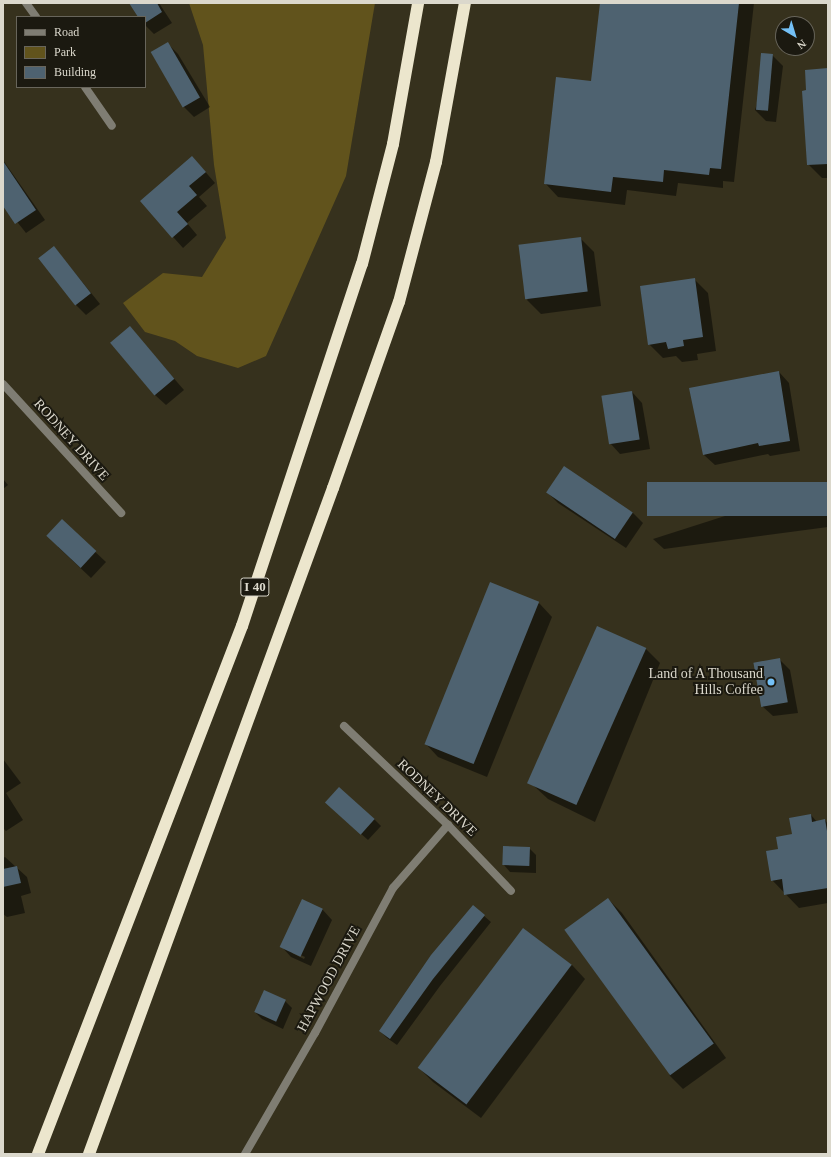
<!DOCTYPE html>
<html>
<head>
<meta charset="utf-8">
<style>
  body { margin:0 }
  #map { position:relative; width:831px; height:1157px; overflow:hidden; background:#36311d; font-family:"Times New Roman",serif }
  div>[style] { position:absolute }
  .green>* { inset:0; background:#61531c }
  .shadow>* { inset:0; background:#0007 }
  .building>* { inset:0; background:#4e6270; transform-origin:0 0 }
  .street>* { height:8px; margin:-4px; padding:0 4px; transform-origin:4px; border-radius:4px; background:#7f7d73 }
  .highway>* { height:12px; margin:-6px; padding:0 6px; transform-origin:6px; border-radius:6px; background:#ece6cd }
  .dots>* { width:11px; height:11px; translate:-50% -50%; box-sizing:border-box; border:2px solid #1b1910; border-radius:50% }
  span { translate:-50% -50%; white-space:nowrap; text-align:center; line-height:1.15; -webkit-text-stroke:4px #1b1910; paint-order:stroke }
  .shield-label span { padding:1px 3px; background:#1b1910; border:1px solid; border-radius:3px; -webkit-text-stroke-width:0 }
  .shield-label { font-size:13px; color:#dbd8cc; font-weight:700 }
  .street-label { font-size:14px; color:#dbd8cc }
  .poi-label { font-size:14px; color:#dbd8cc }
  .right { translate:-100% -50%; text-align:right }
  .frame { position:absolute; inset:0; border:4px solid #dbd8cc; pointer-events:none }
  .legend { position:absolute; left:16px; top:16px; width:130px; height:72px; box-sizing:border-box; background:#1b1910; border:1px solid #68655b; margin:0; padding:5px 7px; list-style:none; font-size:12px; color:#dbd8cc }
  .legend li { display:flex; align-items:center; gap:8px; height:20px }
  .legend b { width:20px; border:1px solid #68655b }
  .north { position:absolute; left:775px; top:16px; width:40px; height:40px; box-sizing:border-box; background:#1b1910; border:1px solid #68655b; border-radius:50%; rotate:142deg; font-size:11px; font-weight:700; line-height:16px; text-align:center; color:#dbd8cc }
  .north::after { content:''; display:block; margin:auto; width:14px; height:18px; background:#74c0f6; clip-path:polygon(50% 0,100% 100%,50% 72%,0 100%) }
</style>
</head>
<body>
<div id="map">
  <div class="green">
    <div style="clip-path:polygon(189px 3px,375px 3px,346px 176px,266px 356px,238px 368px,197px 356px,175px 341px,145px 332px,123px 303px,163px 273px,202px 277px,226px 238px,214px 165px,203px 45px)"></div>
  </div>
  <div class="shadow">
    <div style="clip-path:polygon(130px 3px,159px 3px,172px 23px,154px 34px,145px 25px,145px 17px,140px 17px)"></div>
    <div style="clip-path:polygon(601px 3px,754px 3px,734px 182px,723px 181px,723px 188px,678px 183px,676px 196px,627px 190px,625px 205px,558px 197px,545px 183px,592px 82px)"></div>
    <div style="clip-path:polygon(168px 44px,178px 54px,210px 107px,194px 117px,183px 106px,152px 53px)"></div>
    <div style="clip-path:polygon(772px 55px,783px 66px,776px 122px,766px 121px,755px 110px)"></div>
    <div style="clip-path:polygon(828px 69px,828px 178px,822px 178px,808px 164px,807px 91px)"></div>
    <div style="clip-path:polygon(3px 160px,45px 220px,26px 233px,3px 204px)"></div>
    <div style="clip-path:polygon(202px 168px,215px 183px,199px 197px,207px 206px,187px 223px,197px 235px,183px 248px,141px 201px)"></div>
    <div style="clip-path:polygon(580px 238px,594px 252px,601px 306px,541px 314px,527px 300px)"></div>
    <div style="clip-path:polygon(54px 247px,100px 304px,86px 315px,76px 305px)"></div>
    <div style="clip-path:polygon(694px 279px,708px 293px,716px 351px,697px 354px,698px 360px,682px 362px,676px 356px,663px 358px,649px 344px)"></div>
    <div style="clip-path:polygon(130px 328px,184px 390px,166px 405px,155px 395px)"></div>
    <div style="clip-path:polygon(779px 372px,789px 383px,800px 451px,770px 456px,768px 454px,715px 465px,704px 455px)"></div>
    <div style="clip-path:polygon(632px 392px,642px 403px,650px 449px,620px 454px,610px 443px)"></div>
    <div style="clip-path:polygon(3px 479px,8px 485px,3px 489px)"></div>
    <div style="clip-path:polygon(828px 483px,828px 527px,664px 549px,653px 539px)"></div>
    <div style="clip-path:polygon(548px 493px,632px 512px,643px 523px,626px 548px,558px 503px)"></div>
    <div style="clip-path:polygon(62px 521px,106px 562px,91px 578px,58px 547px)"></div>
    <div style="clip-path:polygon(539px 603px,552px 617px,487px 777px,438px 757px,425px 743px)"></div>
    <div style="clip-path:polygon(597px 628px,646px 649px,660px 663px,595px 822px,548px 799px,534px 786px)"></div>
    <div style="clip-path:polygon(780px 660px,790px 670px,798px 713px,773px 716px,762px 706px)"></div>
    <div style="clip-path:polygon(3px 759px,21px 783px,6px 793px,23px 820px,6px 831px,3px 828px)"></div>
    <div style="clip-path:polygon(333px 809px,374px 819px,381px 826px,368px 840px)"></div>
    <div style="clip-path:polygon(811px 815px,817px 822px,825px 820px,828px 824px,828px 903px,799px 908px,772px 880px,793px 835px)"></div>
    <div style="clip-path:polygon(529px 848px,536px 855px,536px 873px,510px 872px,504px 865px)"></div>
    <div style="clip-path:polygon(5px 857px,27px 877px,31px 893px,21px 896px,25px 913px,7px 917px,3px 914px,3px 858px)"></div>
    <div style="clip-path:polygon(608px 899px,622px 913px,726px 1058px,683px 1089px,670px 1076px)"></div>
    <div style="clip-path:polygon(evenodd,322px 909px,332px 920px,311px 966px,291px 957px,281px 946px,322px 909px,292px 951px,305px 957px,304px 959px,292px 953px,292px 951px)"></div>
    <div style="clip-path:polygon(484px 916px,491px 922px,440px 986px,397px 1045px,387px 1038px,380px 1031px)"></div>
    <div style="clip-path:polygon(572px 965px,585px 979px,481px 1118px,433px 1082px,419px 1068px)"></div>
    <div style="clip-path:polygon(285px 1001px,292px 1008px,283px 1029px,262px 1019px,255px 1012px)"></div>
  </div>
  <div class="building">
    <div style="clip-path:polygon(129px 3px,157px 3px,162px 12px,145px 23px,145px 17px,138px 17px)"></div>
    <div style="clip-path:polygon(600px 3px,739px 3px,721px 169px,710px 168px,709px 175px,664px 170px,663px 182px,613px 177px,611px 192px,544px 184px,556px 77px,591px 81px)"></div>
    <div style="left:168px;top:42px;width:64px;height:20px;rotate:60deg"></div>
    <div style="left:761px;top:53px;width:12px;height:57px;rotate:5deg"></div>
    <div style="clip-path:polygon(828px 68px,828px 164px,807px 165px,802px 91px,806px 90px,805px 70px)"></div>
    <div style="clip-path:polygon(192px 156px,206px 172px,189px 186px,197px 195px,177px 212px,188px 224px,172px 238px,140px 201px)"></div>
    <div style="clip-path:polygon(3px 161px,36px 210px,15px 224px,3px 206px)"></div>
    <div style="left:581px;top:237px;width:55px;height:63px;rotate:83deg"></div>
    <div style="left:54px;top:246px;width:60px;height:20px;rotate:52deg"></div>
    <div style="clip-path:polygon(695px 278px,703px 337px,683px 340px,684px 346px,668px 349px,666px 342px,648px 345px,640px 286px)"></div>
    <div style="left:130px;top:326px;width:69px;height:26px;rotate:50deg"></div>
    <div style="clip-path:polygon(779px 371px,790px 441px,759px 446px,758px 443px,703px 455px,689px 388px)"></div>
    <div style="left:632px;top:391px;width:49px;height:31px;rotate:81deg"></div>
    <div style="left:564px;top:466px;width:83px;height:32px;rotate:34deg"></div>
    <div style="left:828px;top:482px;width:34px;height:181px;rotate:90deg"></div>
    <div style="left:62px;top:519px;width:47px;height:23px;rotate:43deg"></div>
    <div style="left:490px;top:582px;width:53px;height:175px;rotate:22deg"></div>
    <div style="left:597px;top:626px;width:54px;height:172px;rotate:24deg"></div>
    <div style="left:780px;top:658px;width:45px;height:27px;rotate:80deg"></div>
    <div style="left:339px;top:787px;width:48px;height:21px;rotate:42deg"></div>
    <div style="clip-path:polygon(811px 814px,812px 822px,825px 819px,828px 837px,828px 888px,784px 895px,782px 879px,771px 881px,766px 851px,778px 849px,776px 837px,792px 834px,789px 818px)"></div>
    <div style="left:503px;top:846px;width:27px;height:19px;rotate:2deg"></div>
    <div style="clip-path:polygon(17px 866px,21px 883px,3px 887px,3px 869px)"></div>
    <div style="left:608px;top:898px;width:180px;height:54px;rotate:54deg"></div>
    <div style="left:302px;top:899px;width:23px;height:53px;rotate:25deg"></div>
    <div style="clip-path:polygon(473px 905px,485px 915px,433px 979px,390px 1039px,379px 1031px,431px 955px)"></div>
    <div style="left:523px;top:928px;width:61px;height:175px;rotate:37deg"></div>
    <div style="left:264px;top:990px;width:24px;height:24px;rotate:24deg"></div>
  </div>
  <div class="street">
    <div style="left:26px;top:3px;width:17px;rotate:54deg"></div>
    <div style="left:85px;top:87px;width:47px;rotate:55.3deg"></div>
    <div style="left:3px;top:384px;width:175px;rotate:47.5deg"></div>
    <div style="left:344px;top:726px;width:144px;rotate:43.6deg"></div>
    <div style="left:448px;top:825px;width:91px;rotate:46.3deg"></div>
    <div style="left:245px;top:1154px;width:140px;rotate:-60deg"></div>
    <div style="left:315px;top:1033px;width:165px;rotate:-61.7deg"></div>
    <div style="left:393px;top:888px;width:84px;rotate:-48.9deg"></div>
  </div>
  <div class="highway">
    <div style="left:38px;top:1154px;width:566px;rotate:-68.88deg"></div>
    <div style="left:242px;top:626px;width:381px;rotate:-71.7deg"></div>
    <div style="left:362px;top:264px;width:124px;rotate:-75.5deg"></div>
    <div style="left:393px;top:144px;width:143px;rotate:-79.9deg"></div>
    <div style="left:89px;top:1154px;width:709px;rotate:-69.88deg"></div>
    <div style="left:333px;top:488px;width:197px;rotate:-70.5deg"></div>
    <div style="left:399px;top:302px;width:145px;rotate:-75.2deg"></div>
    <div style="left:436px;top:162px;width:162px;rotate:-79.7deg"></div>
  </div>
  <div class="dots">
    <div style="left:771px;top:682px;background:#74c0f6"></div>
  </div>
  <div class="shield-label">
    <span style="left:255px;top:587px">I 40</span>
  </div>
  <div class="street-label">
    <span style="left:71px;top:440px;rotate:48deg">RODNEY DRIVE</span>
    <span style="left:437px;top:798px;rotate:44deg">RODNEY DRIVE</span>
    <span style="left:329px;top:979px;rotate:-62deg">HAPWOOD DRIVE</span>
  </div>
  <div class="poi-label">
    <span class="right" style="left:763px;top:682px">Land of A Thousand<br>Hills Coffee</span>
  </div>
  <div class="frame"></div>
  <ul class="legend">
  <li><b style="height:5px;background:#7f7d73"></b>Road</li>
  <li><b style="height:11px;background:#61531c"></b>Park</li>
  <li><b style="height:11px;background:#4e6270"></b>Building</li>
  </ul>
  <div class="north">N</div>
</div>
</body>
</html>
